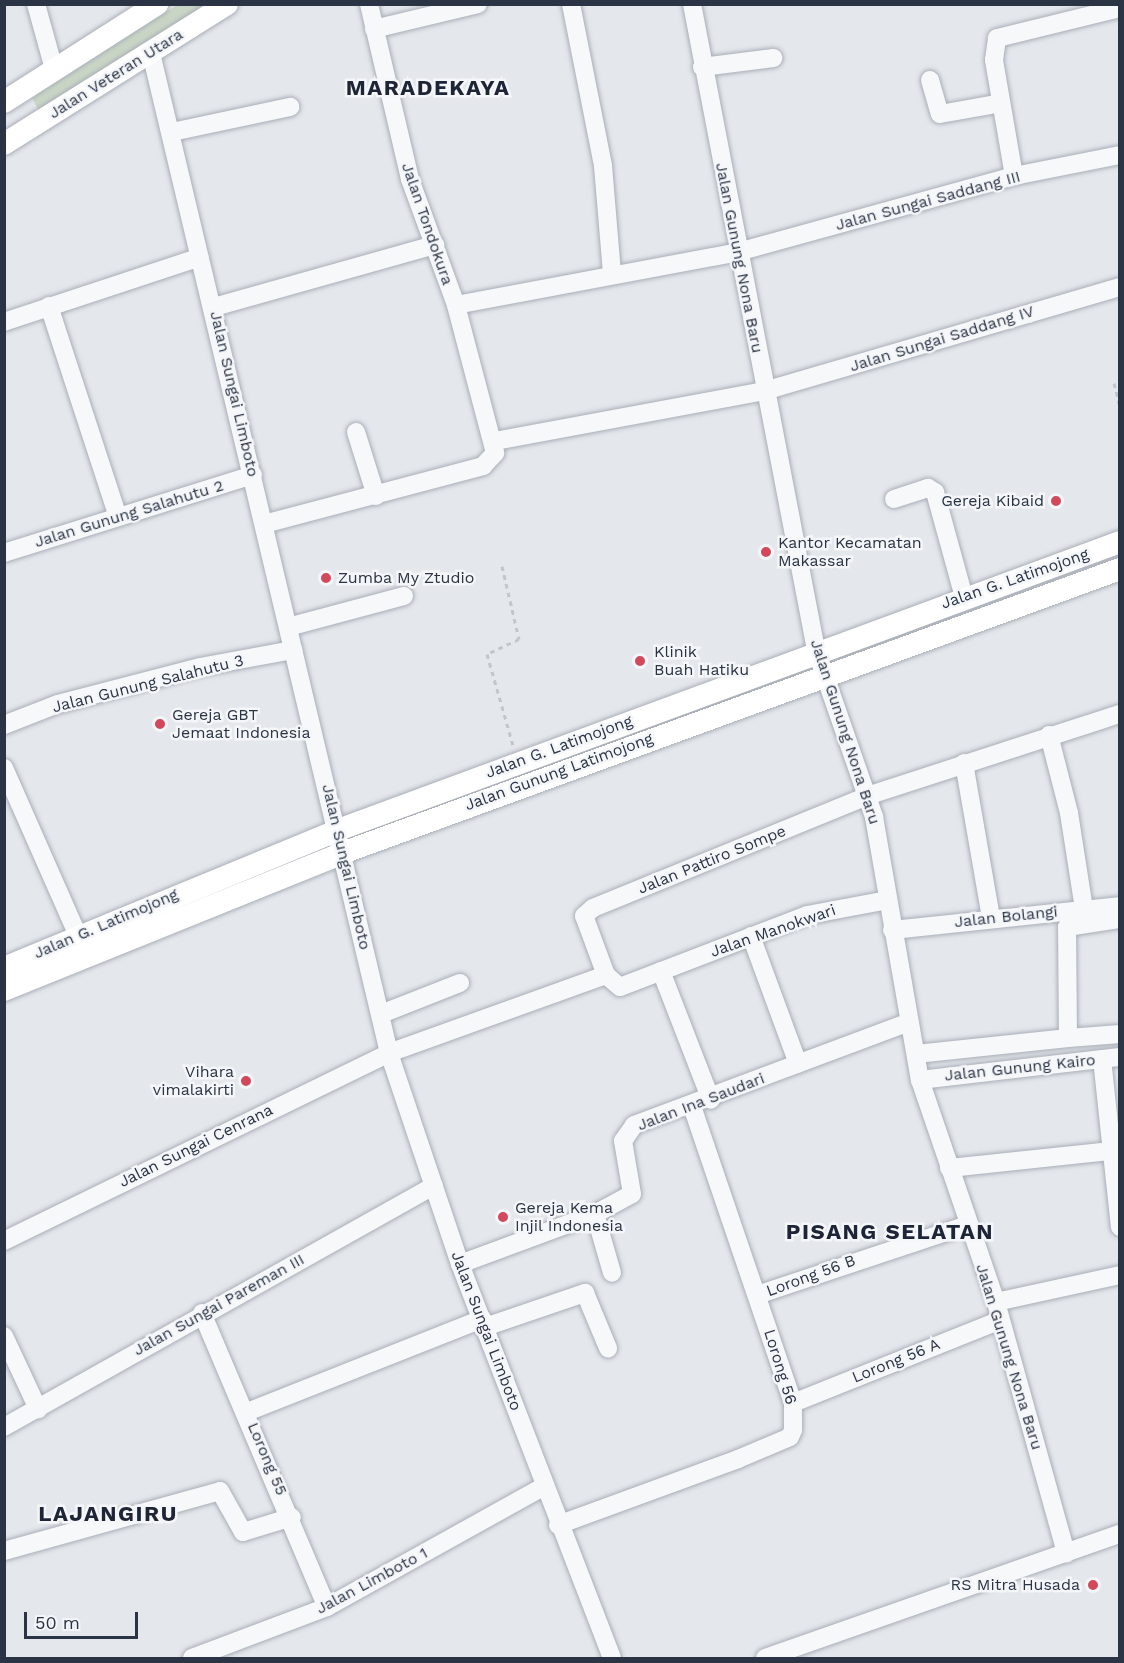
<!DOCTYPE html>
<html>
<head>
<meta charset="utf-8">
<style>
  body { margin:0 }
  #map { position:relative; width:1124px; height:1663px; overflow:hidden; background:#e4e7ec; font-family:"Work Sans",sans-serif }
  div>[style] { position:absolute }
  .green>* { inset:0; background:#c9d6c5 }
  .path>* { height:3px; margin-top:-1.5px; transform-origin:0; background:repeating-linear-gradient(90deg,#c2c5cb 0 4.5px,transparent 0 9px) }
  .roads { filter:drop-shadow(0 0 2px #a9aeb7) drop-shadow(0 0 2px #a9aeb7) }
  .minor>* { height:18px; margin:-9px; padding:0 9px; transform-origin:9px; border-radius:9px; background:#f7f8fa }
  .major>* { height:22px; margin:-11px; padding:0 11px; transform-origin:11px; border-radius:11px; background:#fff }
  .dots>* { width:16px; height:16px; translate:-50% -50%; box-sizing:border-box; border:3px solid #f4f6f9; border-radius:50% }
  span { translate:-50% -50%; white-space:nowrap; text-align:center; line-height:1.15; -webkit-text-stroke:5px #f4f6f9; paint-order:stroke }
  .street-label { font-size:16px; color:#2b3445 }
  .poi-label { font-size:16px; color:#2b3445 }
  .right { translate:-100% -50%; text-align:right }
  .left { translate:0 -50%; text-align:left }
  .district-label { font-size:22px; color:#1d2536; font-weight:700; letter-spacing:1.5px }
  .frame { position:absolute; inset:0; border:6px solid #2b3445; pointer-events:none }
  .scale { position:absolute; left:24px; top:1612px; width:114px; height:27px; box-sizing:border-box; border:3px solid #2b3445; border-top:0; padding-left:8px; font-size:18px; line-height:21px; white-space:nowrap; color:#2b3445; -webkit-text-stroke:4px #f4f6f9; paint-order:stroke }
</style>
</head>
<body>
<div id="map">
  <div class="green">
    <div style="clip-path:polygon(177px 5px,217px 5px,42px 116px,32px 98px)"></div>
  </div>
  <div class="path">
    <div style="left:1114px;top:383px;width:25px;rotate:76deg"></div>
    <div style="left:502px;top:566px;width:75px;rotate:76.9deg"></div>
    <div style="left:519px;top:639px;width:35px;rotate:155deg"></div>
    <div style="left:487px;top:654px;width:95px;rotate:74.1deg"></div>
  </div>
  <div class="roads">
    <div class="minor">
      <div style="left:36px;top:4px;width:67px;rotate:74.5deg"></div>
      <div style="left:571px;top:4px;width:165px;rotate:78.8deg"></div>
      <div style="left:603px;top:166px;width:107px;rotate:85.2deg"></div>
      <div style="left:692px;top:4px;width:658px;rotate:79.13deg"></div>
      <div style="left:816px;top:650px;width:177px;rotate:70.8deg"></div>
      <div style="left:874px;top:817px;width:267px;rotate:80.1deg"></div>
      <div style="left:920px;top:1080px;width:235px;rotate:71.1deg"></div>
      <div style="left:996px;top:1302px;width:261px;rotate:74.4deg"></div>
      <div style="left:374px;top:29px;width:107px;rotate:-13.5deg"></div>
      <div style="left:151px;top:53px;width:1028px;rotate:76.61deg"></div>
      <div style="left:389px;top:1053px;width:223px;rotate:71.4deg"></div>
      <div style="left:460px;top:1264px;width:422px;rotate:68.9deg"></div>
      <div style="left:702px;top:67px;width:72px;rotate:-7.2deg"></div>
      <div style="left:930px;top:80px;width:35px;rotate:74deg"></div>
      <div style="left:940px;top:114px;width:62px;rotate:-10.2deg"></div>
      <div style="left:172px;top:132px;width:121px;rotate:-12deg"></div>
      <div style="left:1014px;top:176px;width:118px;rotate:-99.8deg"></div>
      <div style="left:994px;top:60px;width:22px;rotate:-82deg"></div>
      <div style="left:997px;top:38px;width:127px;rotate:-13.7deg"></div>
      <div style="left:456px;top:305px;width:287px;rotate:-10.6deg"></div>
      <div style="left:738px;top:252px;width:286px;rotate:-15.4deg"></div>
      <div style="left:1014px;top:176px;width:108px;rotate:-11.2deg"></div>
      <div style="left:49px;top:306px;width:222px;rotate:71.9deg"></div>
      <div style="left:214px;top:307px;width:230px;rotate:-15.7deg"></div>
      <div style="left:4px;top:322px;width:206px;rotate:-18.3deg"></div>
      <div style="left:356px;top:432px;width:67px;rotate:72.6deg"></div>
      <div style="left:495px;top:441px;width:274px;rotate:-10.5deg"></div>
      <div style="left:764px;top:391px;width:371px;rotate:-16.3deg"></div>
      <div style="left:894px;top:499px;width:36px;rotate:-18deg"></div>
      <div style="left:928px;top:488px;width:8px;rotate:30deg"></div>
      <div style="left:935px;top:492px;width:109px;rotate:74.6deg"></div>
      <div style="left:264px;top:524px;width:227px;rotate:-14.8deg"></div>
      <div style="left:483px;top:466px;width:18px;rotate:-47deg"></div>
      <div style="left:495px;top:453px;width:153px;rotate:-104.8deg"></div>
      <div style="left:456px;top:305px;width:134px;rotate:-110.1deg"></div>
      <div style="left:410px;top:179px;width:180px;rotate:-103.2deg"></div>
      <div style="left:4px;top:553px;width:261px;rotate:-17.4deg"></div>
      <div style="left:288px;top:627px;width:120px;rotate:-15deg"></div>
      <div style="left:4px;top:725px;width:58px;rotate:-21.3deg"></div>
      <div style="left:58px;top:704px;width:147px;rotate:-14.6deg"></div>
      <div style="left:200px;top:667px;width:95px;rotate:-10.4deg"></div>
      <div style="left:1049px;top:735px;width:81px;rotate:75.6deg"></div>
      <div style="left:1069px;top:813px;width:97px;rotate:81.1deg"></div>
      <div style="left:964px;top:763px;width:157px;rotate:80.1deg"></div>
      <div style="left:4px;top:768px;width:184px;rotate:66.2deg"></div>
      <div style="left:892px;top:930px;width:229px;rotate:-6deg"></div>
      <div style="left:751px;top:936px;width:136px;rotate:69.8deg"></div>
      <div style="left:661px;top:971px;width:138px;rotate:68.8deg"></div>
      <div style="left:606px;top:975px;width:18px;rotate:41deg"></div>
      <div style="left:620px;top:987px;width:201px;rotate:-21deg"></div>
      <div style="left:808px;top:915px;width:81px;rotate:-10.6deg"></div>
      <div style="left:381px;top:1014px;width:85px;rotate:-21.4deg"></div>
      <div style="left:1068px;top:1038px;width:52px;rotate:-4.4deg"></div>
      <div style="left:916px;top:1054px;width:153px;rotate:-6deg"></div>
      <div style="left:1068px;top:1038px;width:111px;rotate:-90.5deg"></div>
      <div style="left:1067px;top:927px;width:54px;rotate:-8.6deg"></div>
      <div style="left:1102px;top:1059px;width:169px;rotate:83.9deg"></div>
      <div style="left:920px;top:1080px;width:201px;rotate:-6.6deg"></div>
      <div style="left:949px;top:1168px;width:164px;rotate:-6deg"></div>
      <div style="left:595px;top:1214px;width:61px;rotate:73.9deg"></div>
      <div style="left:4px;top:1241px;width:428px;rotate:-26deg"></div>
      <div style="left:389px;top:1053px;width:231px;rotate:-19.8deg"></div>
      <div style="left:606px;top:975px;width:63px;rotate:-110.4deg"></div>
      <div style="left:584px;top:916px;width:12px;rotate:-42deg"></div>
      <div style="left:593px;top:908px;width:296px;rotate:-22.2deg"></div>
      <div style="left:867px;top:796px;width:266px;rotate:-18deg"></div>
      <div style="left:460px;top:1264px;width:144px;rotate:-20.3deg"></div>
      <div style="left:595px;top:1214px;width:42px;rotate:-28.4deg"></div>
      <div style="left:632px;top:1194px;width:54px;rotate:-99.6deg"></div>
      <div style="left:623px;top:1141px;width:19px;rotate:-55deg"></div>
      <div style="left:634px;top:1125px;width:294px;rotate:-20.5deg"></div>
      <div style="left:757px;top:1295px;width:221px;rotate:-18.4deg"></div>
      <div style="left:996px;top:1302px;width:127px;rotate:-12.3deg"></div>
      <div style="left:202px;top:1313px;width:319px;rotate:67deg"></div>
      <div style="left:485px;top:1327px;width:106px;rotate:-18.8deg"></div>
      <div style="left:585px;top:1293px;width:60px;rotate:67.3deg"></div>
      <div style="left:4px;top:1336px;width:81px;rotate:65deg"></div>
      <div style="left:793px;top:1403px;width:223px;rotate:-21.8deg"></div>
      <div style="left:247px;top:1412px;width:253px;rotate:-21.6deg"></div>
      <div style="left:4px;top:1427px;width:493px;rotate:-29.3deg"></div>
      <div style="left:558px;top:1525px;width:192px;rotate:-20.1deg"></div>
      <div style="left:738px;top:1459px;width:56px;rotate:-22.9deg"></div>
      <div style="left:790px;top:1437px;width:8px;rotate:-67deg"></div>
      <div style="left:793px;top:1430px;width:27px;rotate:-90deg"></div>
      <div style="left:793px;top:1403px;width:313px;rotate:-108.8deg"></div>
      <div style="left:4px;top:1551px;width:224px;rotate:-15.5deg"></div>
      <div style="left:220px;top:1491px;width:47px;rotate:60.7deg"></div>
      <div style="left:243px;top:1532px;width:51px;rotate:-17deg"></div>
      <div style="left:192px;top:1658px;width:144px;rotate:-20.7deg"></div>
      <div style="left:327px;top:1607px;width:248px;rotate:-29.1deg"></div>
      <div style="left:765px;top:1658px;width:376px;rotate:-19.3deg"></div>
    </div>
    <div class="major">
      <div style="left:4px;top:102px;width:182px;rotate:-32.6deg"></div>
      <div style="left:4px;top:144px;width:263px;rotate:-32.1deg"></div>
      <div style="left:4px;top:968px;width:361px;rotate:-22.4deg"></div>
      <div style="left:338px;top:830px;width:833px;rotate:-20.22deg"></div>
      <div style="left:4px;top:990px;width:368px;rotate:-22deg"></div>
      <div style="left:345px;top:852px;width:825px;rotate:-20.06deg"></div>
    </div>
  </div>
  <div class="dots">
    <div style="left:1056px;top:501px;background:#d1495b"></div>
    <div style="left:766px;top:552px;background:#d1495b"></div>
    <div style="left:326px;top:578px;background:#d1495b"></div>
    <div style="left:640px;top:661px;background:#d1495b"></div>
    <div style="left:160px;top:724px;background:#d1495b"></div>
    <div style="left:246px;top:1081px;background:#d1495b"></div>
    <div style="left:503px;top:1217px;background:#d1495b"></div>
    <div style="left:1093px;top:1585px;background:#d1495b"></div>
  </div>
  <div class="street-label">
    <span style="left:116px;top:74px;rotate:-32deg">Jalan Veteran Utara</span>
    <span style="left:928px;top:201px;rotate:-15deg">Jalan Sungai Saddang III</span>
    <span style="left:427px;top:224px;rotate:71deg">Jalan Tondokura</span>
    <span style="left:739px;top:258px;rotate:79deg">Jalan Gunung Nona Baru</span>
    <span style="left:942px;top:339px;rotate:-17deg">Jalan Sungai Saddang IV</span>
    <span style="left:234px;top:394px;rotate:77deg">Jalan Sungai Limboto</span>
    <span style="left:129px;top:514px;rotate:-17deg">Jalan Gunung Salahutu 2</span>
    <span style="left:1015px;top:579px;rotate:-19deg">Jalan G. Latimojong</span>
    <span style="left:148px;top:684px;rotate:-14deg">Jalan Gunung Salahutu 3</span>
    <span style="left:845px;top:732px;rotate:72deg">Jalan Gunung Nona Baru</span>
    <span style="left:559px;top:747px;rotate:-20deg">Jalan G. Latimojong</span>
    <span style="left:559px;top:772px;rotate:-20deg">Jalan Gunung Latimojong</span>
    <span style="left:712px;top:860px;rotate:-22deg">Jalan Pattiro Sompe</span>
    <span style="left:346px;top:867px;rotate:77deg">Jalan Sungai Limboto</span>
    <span style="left:1006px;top:917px;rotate:-6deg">Jalan Bolangi</span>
    <span style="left:106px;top:924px;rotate:-23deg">Jalan G. Latimojong</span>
    <span style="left:773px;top:931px;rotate:-19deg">Jalan Manokwari</span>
    <span style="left:1020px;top:1068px;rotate:-6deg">Jalan Gunung Kairo</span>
    <span style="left:701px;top:1102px;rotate:-21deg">Jalan Ina Saudari</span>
    <span style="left:196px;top:1146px;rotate:-26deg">Jalan Sungai Cenrana</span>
    <span style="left:811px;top:1276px;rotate:-20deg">Lorong 56 B</span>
    <span style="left:219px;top:1305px;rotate:-29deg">Jalan Sungai Pareman III</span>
    <span style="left:486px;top:1331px;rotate:69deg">Jalan Sungai Limboto</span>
    <span style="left:1009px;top:1357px;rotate:73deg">Jalan Gunung Nona Baru</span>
    <span style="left:896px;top:1361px;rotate:-22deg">Lorong 56 A</span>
    <span style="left:780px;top:1367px;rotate:73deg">Lorong 56</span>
    <span style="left:267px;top:1459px;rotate:67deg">Lorong 55</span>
    <span style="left:372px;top:1581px;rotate:-28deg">Jalan Limboto 1</span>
  </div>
  <div class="poi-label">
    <span class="right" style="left:1044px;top:501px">Gereja Kibaid</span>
    <span class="left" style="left:778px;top:552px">Kantor Kecamatan<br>Makassar</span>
    <span class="left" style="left:338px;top:578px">Zumba My Ztudio</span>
    <span class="left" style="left:654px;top:661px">Klinik<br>Buah Hatiku</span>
    <span class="left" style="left:172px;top:724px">Gereja GBT<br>Jemaat Indonesia</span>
    <span class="right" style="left:234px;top:1081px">Vihara<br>vimalakirti</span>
    <span class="left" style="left:515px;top:1217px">Gereja Kema<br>Injil Indonesia</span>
    <span class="right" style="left:1080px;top:1585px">RS Mitra Husada</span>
  </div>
  <div class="district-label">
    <span style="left:428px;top:88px">MARADEKAYA</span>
    <span style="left:890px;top:1232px">PISANG SELATAN</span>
    <span style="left:108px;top:1514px">LAJANGIRU</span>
  </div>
  <div class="frame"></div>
  <div class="scale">50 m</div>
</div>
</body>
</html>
